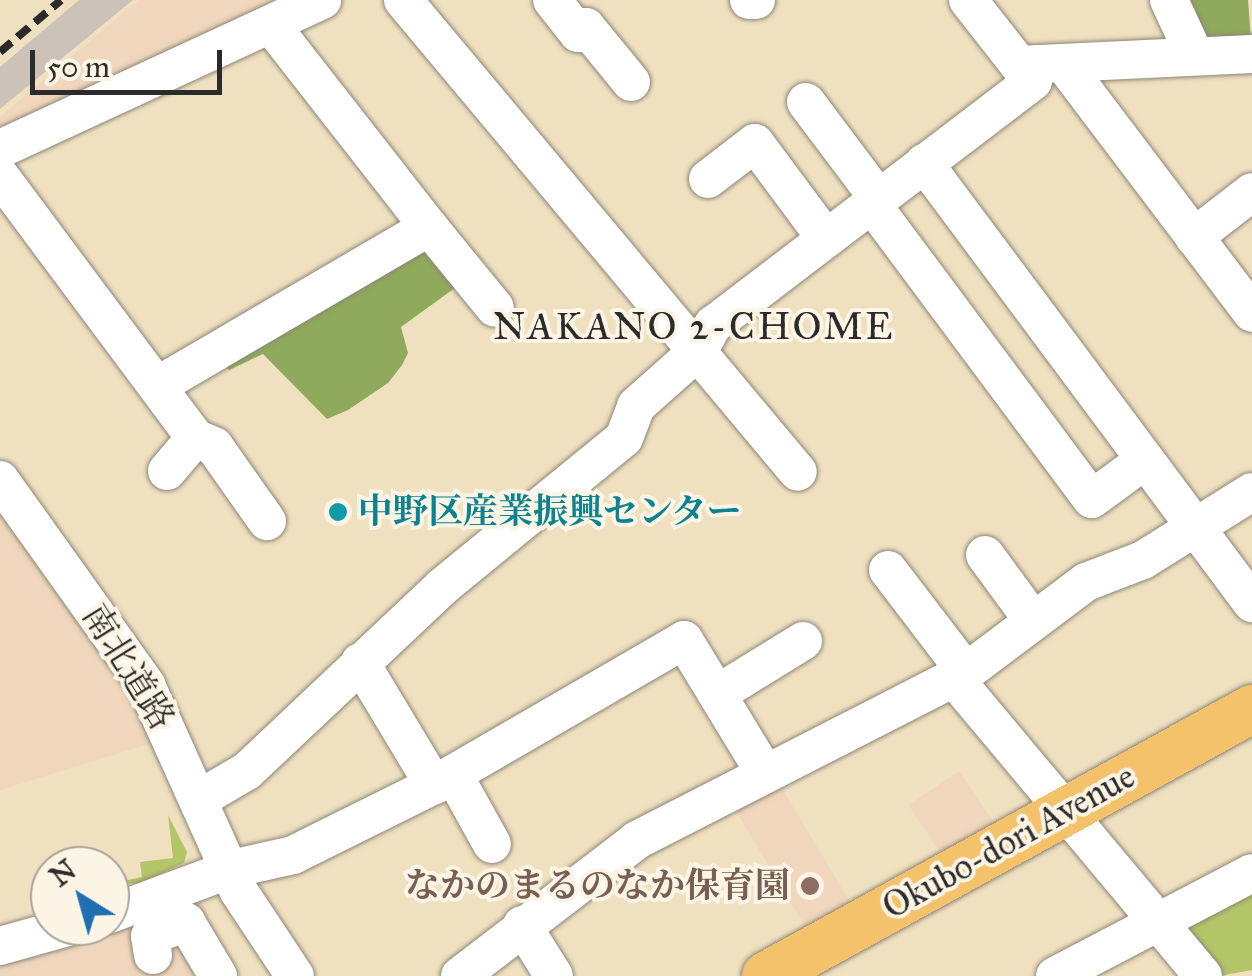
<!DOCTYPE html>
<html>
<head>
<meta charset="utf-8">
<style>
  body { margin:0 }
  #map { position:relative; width:1252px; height:976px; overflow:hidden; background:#efe0c0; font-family:"IM FELL Great Primer","Noto Serif JP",serif }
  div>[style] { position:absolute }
  .built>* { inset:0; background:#efd6bc; transform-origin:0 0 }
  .industrial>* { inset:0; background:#cdc2b9 }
  .green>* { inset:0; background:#b4c568 }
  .forest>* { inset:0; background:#8faa5c }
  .roads { filter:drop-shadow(0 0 2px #8d8676) drop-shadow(0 0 2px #8d8676) }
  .minor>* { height:38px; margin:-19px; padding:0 19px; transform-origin:19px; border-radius:19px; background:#fff }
  .major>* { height:48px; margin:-24px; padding:0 24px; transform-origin:24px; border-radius:24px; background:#f3c26a }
  .rail>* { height:8px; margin-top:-4px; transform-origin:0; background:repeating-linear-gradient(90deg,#2b2b2b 0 15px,transparent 0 23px) }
  .dots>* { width:28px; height:28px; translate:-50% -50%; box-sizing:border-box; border:5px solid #fcf5e5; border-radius:50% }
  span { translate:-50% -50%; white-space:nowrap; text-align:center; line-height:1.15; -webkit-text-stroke:8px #fcf5e5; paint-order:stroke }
  .culture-label { font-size:35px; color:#0d838f; font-weight:700 }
  .left { translate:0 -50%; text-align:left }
  .street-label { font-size:35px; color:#2b2b2b }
  .education-label { font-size:35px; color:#785e54; font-weight:700 }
  .right { translate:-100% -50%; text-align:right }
  .neighbourhood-label { font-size:38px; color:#2b2b2b; letter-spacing:2.5px }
  .north { position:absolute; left:30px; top:846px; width:100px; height:100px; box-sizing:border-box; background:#fcf5e5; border:2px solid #a8a49b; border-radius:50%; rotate:323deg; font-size:28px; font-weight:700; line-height:40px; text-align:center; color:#2b2b2b }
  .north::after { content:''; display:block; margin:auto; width:35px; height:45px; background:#1f6fb2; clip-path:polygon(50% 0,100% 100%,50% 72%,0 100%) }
  .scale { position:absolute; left:30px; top:50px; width:192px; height:45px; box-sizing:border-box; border:5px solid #2b2b2b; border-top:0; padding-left:12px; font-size:30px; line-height:35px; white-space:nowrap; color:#2b2b2b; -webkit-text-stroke:8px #fcf5e5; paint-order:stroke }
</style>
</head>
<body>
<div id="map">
  <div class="built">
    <div style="clip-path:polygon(139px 0,290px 0,0 129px,0 117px)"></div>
    <div style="clip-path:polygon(0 512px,129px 691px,152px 743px,0 790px)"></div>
    <div style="left:959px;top:771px;width:65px;height:61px;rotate:56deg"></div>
    <div style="left:775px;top:777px;width:149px;height:51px;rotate:59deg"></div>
    <div style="clip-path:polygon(199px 894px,232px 976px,0 976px,0 958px,124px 924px)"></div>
  </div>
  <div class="industrial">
    <div style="clip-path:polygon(79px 0,133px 0,0 109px,0 67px)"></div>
  </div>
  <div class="green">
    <div style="clip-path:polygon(168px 815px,187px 852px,184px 863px,140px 883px,110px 884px,142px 877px,140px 862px,173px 858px)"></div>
    <div style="clip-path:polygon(1252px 885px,1252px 970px,1219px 976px,1181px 923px)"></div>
  </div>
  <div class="forest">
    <div style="clip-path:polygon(1180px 0,1248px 0,1252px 53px,1214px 50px)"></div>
    <div style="clip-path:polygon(417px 242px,459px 285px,401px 327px,408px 353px,402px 365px,388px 383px,348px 410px,327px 419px,263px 354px,229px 370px,219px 360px)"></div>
  </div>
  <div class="roads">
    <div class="minor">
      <div style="left:403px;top:0;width:615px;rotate:50.08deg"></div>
      <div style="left:552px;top:0;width:42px;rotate:51.8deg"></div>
      <div style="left:578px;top:33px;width:10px;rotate:-37deg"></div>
      <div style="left:586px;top:27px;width:71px;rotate:50.7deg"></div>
      <div style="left:749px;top:0;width:7px"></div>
      <div style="left:968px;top:0;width:83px;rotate:51.9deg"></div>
      <div style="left:1019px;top:65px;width:233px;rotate:-2.7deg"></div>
      <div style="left:1169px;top:0;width:60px;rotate:65.2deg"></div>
      <div style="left:271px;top:25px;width:256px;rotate:52deg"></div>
      <div style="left:1063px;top:63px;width:313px;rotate:52.9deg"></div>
      <div style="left:806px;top:102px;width:120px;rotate:53.1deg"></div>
      <div style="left:0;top:149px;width:355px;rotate:-24.8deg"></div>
      <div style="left:924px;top:163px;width:549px;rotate:53.3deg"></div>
      <div style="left:0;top:176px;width:327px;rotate:53.3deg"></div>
      <div style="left:195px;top:438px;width:21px;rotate:23deg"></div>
      <div style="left:214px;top:446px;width:92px;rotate:54.8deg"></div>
      <div style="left:708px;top:179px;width:59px;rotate:-37.5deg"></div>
      <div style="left:755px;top:143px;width:116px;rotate:53.4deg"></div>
      <div style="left:871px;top:203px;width:369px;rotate:53.3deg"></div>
      <div style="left:1092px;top:499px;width:66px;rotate:-36.3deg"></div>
      <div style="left:1194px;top:237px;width:73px;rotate:-37.8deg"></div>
      <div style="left:157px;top:386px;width:315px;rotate:-30.3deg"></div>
      <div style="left:429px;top:227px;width:104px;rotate:50.8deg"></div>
      <div style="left:167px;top:471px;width:43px;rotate:-49.7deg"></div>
      <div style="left:0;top:480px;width:252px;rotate:54.5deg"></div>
      <div style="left:146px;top:685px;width:225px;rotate:65.8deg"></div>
      <div style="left:238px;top:890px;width:103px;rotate:56.5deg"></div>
      <div style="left:985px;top:555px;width:79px;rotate:53.7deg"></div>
      <div style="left:888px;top:570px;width:128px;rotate:52.6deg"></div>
      <div style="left:360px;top:662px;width:144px;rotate:59deg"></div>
      <div style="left:954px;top:678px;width:388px;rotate:50.1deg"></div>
      <div style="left:717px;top:694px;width:101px;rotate:-31.6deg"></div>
      <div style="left:453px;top:774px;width:80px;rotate:60.9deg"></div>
      <div style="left:201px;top:798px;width:53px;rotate:-30.4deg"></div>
      <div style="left:247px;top:771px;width:268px;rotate:-43.3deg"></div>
      <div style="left:442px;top:587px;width:235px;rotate:-39.3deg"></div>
      <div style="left:624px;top:438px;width:34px;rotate:-69deg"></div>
      <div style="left:636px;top:406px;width:84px;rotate:-41.6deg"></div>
      <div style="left:699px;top:350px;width:29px;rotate:-61deg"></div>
      <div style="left:713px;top:325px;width:402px;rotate:-37.3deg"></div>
      <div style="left:1033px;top:81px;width:17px;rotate:-80deg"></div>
      <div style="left:110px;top:914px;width:129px;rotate:-20.4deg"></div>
      <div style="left:231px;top:869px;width:64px;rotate:-12.7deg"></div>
      <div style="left:293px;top:855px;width:157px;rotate:-26.4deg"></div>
      <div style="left:434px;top:785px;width:289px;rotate:-30.1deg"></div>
      <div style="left:684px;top:640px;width:156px;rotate:58.7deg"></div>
      <div style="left:522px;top:925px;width:60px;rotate:57.9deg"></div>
      <div style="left:0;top:946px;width:74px;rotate:-15.7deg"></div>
      <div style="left:153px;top:955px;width:19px;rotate:-99deg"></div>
      <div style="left:150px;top:936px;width:39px;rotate:-21deg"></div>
      <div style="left:186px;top:922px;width:63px;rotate:59.3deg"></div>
      <div style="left:460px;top:976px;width:223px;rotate:-37.5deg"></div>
      <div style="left:637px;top:840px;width:369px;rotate:-27.1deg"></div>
      <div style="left:966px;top:672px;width:150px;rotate:-36.9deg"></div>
      <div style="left:1086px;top:582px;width:61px;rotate:-21.1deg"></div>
      <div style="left:1143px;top:560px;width:128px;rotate:-32deg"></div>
      <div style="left:1055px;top:976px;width:222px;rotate:-27.6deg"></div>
    </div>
    <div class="major">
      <div style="left:766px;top:976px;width:555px;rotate:-28.78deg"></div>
    </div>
  </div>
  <div class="rail">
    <div style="left:0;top:52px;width:80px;rotate:-40.4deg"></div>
  </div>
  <div class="dots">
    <div style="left:338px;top:512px;background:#0f9aa8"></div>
    <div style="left:810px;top:886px;background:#8d6e63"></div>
  </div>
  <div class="culture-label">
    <span class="left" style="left:358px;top:512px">中野区産業振興センター</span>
  </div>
  <div class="street-label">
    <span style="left:128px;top:667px;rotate:58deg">南北道路</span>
    <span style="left:1009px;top:842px;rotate:-29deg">Okubo-dori Avenue</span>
  </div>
  <div class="education-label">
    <span class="right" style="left:790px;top:886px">なかのまるのなか保育園</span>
  </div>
  <div class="neighbourhood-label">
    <span style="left:694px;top:327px">NAKANO 2-CHOME</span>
  </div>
  <div class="north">N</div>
  <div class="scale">50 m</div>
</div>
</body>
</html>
